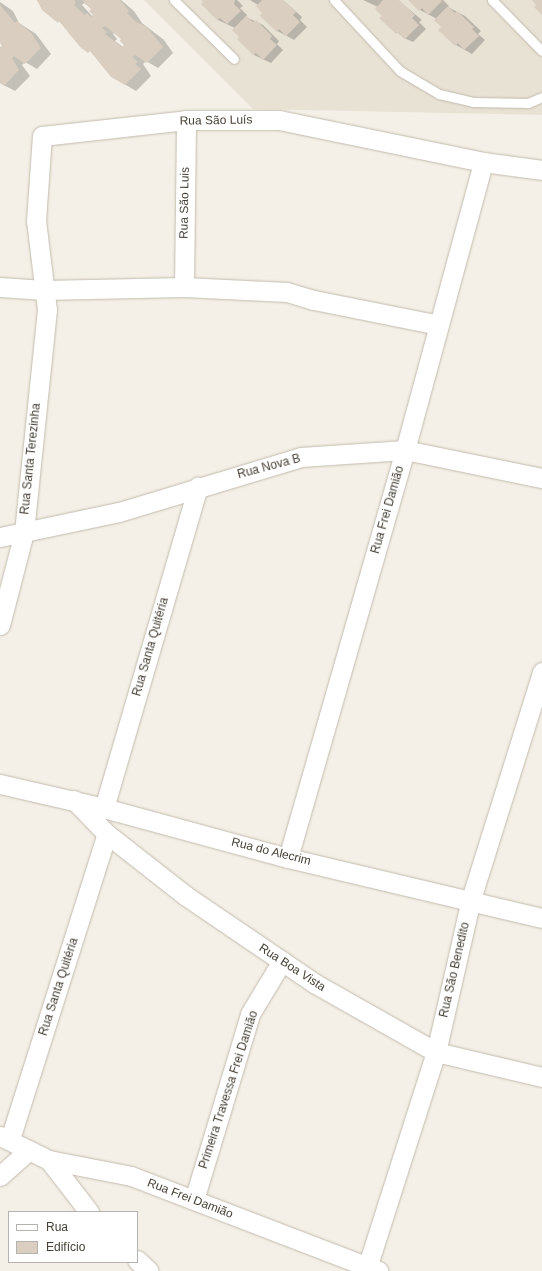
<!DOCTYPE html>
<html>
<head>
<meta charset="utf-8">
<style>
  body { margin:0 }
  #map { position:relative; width:542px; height:1271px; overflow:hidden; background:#f4f0e7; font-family:Arial,sans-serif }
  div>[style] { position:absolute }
  .residential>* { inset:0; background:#e8e2d5 }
  .shadow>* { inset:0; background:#0003 }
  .building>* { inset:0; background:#d9cebf }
  .roads { filter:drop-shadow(0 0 1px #c3baad) drop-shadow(0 0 1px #c3baad) }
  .lane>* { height:9px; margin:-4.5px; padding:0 4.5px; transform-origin:4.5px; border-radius:4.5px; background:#fff }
  .street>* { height:19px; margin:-9.5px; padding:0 9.5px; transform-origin:9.5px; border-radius:9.5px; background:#fff }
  span { translate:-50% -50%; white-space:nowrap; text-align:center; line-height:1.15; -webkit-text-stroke:3px #fff; paint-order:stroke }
  .street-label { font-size:12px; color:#474036 }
  .legend { position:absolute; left:8px; top:1211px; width:130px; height:52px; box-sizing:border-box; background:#fff; border:1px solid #b5b3af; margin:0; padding:5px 7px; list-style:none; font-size:12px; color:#474036 }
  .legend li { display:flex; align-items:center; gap:8px; height:20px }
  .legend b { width:20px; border:1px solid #b5b3af }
</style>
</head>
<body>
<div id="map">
  <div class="residential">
    <div style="clip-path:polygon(144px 0,542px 0,542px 115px,253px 109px)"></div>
  </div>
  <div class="shadow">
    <div style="clip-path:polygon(evenodd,37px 0,121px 0,134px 11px,142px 23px,164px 40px,173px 53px,158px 68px,146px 61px,143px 64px,151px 76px,136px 91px,111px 76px,94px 55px,65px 25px,50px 16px,37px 0,84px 3px,92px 9px,95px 15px,93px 17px,82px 5px,84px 3px,37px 0,115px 32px,123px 39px,125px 45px,123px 47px,115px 41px,117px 39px,113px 34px,115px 32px)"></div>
    <div style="clip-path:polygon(203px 0,237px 0,243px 6px,240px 8px,247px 15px,246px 17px,263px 25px,279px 41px,277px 44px,283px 50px,271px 63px,254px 55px,238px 39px,240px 37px,235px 28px,218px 20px,202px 4px,205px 2px)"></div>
    <div style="clip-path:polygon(250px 0,283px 0,302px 17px,300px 20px,307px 27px,294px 40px,285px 35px,277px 31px,258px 5px)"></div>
    <div style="clip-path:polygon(363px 0,398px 0,422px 20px,419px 22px,426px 29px,413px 42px,404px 38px,381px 18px,383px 16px,378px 7px)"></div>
    <div style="clip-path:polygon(409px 0,443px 0,449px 6px,448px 7px,465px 16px,481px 31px,478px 34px,485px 40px,472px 54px,463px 49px,456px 45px,437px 19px,420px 10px)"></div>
    <div style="clip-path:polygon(0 2px,13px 11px,19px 23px,36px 34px,51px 54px,37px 69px,25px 62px,22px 65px,30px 76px,15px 91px,0 83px,0 47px,4px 46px,0 42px)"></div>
  </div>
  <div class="building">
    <div style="clip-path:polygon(evenodd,37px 0,74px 0,76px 3px,74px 5px,85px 15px,87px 13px,91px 17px,93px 15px,89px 11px,91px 9px,82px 0,120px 0,129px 11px,127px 13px,136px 22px,146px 26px,163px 47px,147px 63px,135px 55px,133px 57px,138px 62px,135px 64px,141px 69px,125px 85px,111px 77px,90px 51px,88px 53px,80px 47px,59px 21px,58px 23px,42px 10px,37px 0,105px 26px,121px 39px,120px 41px,124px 45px,122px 47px,105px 34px,107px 32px,102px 28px,105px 26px)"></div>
    <div style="clip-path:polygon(201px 0,235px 0,234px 4px,241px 11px,227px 24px,220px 18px,217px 20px,201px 4px,203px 2px)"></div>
    <div style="clip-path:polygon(262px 0,283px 0,296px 12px,293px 15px,300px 22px,286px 36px,279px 29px,277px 32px,260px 16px,262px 13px,256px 6px)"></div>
    <div style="clip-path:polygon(383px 0,399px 0,415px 15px,412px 18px,419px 25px,405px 39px,398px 32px,396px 34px,379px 18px,382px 16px,375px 9px)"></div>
    <div style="clip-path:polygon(408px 0,441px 0,442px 1px,428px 15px,422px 8px,419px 11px)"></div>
    <div style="clip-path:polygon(532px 0,542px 0,542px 15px,534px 7px,536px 5px)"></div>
    <div style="clip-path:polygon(0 5px,15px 23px,17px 21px,32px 34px,41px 48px,25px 64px,14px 56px,12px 58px,19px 70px,4px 86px,0 82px,0 48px,2px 46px,0 43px)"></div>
    <div style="clip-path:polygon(448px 6px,455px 13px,457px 11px,474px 27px,472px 29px,479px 36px,464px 50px,458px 43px,455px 46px,438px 30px,441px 27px,434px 20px)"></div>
    <div style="clip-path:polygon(246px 16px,253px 22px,256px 20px,272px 36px,270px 39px,277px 45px,263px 60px,256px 53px,253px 55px,237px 39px,239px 37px,232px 30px)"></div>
  </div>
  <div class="roads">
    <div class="lane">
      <div style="left:174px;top:0;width:84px;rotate:44.5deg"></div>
      <div style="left:334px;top:0;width:97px;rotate:47.1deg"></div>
      <div style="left:400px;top:71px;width:45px;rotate:30.5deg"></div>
      <div style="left:439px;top:94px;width:35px;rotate:13deg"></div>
      <div style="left:473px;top:102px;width:55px;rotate:1deg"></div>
      <div style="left:528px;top:103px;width:15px;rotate:-23deg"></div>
      <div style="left:492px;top:0;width:71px;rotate:45.6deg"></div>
    </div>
    <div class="street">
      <div style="left:0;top:287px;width:44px;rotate:3.9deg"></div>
      <div style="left:44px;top:290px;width:140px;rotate:-1.2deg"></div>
      <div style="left:184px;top:287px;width:103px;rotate:2.8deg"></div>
      <div style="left:287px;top:292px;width:28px;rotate:17deg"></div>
      <div style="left:314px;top:300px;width:127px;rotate:11.3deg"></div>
      <div style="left:184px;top:287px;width:167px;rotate:-89.3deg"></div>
      <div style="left:0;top:537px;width:122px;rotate:-11.9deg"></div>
      <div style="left:119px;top:512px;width:190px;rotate:-16.8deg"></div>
      <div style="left:301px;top:457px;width:104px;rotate:-3.9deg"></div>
      <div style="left:405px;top:450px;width:140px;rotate:11.6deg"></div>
      <div style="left:0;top:625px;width:96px;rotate:-75.5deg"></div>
      <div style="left:24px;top:532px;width:223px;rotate:-84.1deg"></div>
      <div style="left:47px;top:310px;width:90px;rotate:-97deg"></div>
      <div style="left:36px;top:221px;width:85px;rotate:-86deg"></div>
      <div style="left:42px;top:136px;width:145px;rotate:-6.3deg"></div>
      <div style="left:186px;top:120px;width:93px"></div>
      <div style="left:279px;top:120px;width:208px;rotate:11.6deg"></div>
      <div style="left:483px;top:162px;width:60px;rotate:7.7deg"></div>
      <div style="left:0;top:784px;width:107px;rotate:13deg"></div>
      <div style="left:104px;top:808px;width:191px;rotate:15.2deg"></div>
      <div style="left:288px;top:858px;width:261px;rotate:13.3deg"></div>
      <div style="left:74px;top:800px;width:47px;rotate:45.9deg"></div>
      <div style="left:107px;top:834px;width:100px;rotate:38.1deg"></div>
      <div style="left:186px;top:896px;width:155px;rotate:34.2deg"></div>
      <div style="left:314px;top:983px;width:140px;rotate:29.5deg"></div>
      <div style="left:436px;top:1052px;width:109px;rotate:13.3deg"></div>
      <div style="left:104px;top:808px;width:335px;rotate:-73.7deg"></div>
      <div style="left:288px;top:858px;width:424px;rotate:-74deg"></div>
      <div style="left:405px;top:450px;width:298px;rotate:-74.8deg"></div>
      <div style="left:0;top:1136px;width:55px;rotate:26.1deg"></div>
      <div style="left:49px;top:1160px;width:84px;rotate:11deg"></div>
      <div style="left:131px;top:1176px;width:265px;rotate:21deg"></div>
      <div style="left:10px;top:1139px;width:320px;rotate:-72.4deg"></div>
      <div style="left:49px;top:1160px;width:66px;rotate:52.4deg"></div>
      <div style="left:0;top:1176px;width:39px;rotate:-42deg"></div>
      <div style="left:194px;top:1200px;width:194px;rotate:-73.2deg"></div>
      <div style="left:250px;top:1014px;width:62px;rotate:-58.9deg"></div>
      <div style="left:137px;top:1260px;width:16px;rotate:43deg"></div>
      <div style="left:366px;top:1271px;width:230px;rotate:-72.3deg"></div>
      <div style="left:436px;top:1052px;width:157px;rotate:-77.1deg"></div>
      <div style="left:471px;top:899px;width:238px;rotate:-72.6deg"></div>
    </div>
  </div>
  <div class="street-label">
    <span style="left:216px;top:121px;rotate:-1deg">Rua São Luís</span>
    <span style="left:185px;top:203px;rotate:-89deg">Rua São Luis</span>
    <span style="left:31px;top:459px;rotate:-84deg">Rua Santa Terezinha</span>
    <span style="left:269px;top:467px;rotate:-15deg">Rua Nova B</span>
    <span style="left:388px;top:510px;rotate:-74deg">Rua Frei Damião</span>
    <span style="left:151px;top:647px;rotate:-74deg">Rua Santa Quitéria</span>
    <span style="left:271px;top:852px;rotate:14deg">Rua do Alecrim</span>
    <span style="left:292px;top:968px;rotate:33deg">Rua Boa Vista</span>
    <span style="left:455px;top:970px;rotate:-77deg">Rua São Benedito</span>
    <span style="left:59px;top:987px;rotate:-72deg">Rua Santa Quitéria</span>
    <span style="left:229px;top:1090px;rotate:-72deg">Primeira Travessa Frei Damião</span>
    <span style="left:190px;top:1199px;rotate:21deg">Rua Frei Damião</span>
  </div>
  <ul class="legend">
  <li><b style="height:5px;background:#fff"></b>Rua</li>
  <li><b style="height:11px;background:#d9cebf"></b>Edifício</li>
  </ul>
</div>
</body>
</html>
